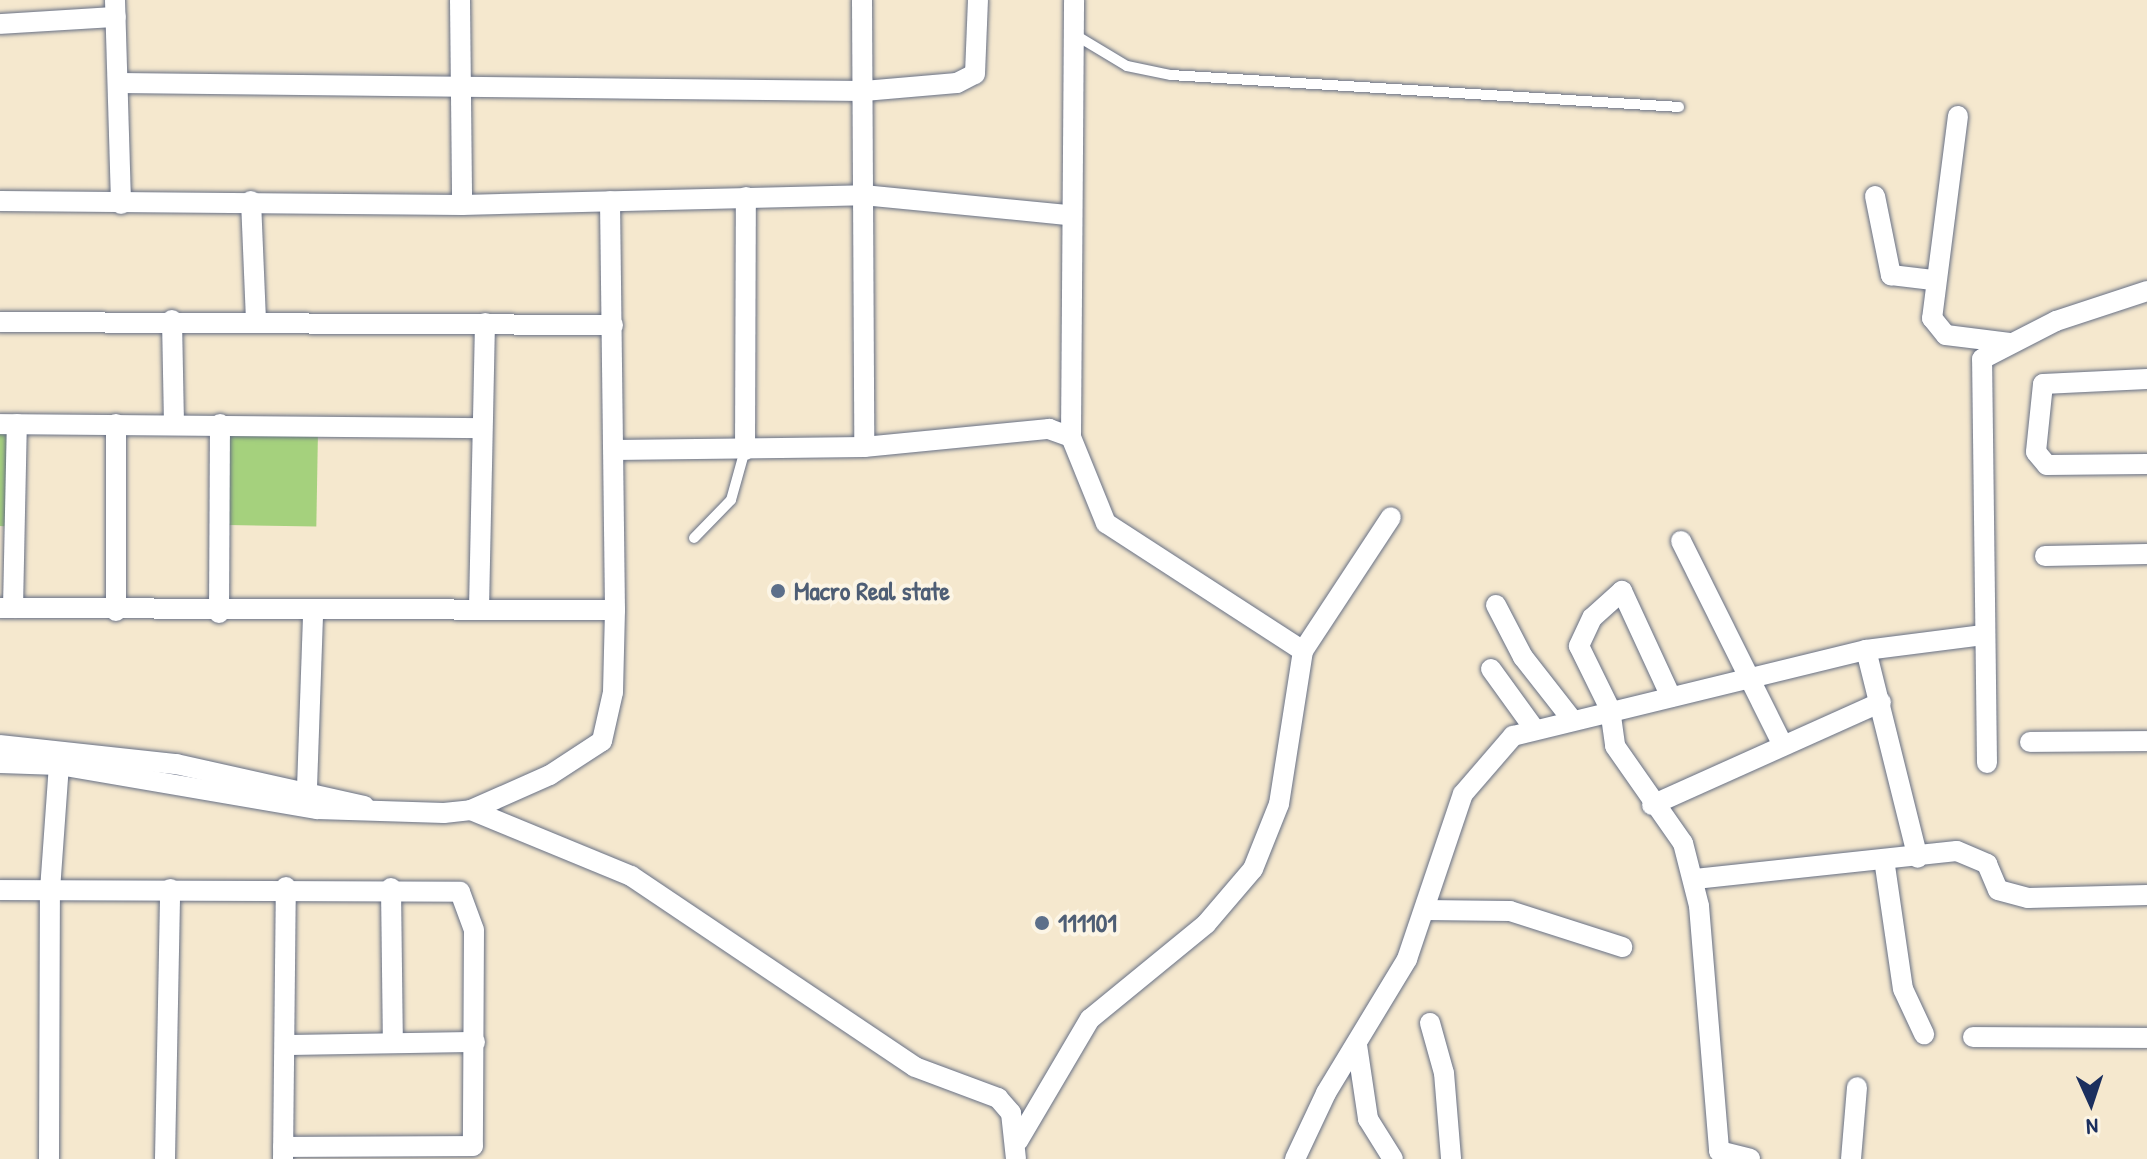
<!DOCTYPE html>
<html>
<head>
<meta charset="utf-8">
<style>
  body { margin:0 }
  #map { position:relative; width:2147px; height:1159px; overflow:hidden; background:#f5e8ce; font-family:"Patrick Hand",sans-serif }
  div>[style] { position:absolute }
  .green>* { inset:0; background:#a5d17d; transform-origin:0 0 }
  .roads { filter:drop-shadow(0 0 2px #677085) drop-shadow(0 0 2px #677085) }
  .lane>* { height:10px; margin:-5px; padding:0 5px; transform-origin:5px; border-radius:5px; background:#fff }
  .street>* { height:20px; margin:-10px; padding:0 10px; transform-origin:10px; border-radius:10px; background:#fff }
  .dots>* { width:22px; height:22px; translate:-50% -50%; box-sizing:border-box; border:4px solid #fcf5e5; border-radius:50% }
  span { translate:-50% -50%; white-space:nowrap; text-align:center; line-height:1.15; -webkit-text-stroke:8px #fcf5e5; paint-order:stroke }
  .service-label { font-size:26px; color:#4e5e75; font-weight:700 }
  .left { translate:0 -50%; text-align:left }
  .north { position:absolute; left:2051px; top:1063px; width:80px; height:80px; -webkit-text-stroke:6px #fcf5e5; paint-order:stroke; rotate:177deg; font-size:22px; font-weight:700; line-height:32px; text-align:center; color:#1b2f5e }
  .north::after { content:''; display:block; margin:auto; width:28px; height:36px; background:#1b2f5e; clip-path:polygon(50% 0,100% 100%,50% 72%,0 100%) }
</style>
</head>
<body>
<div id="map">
  <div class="green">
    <div style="left:229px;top:429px;width:89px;height:96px;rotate:1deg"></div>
    <div style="clip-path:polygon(0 430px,15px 430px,13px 527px,0 526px)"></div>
  </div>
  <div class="roads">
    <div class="lane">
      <div style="left:1072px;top:33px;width:64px;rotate:31deg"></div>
      <div style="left:1127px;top:66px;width:45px;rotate:11.6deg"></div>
      <div style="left:1171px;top:75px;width:509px;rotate:3.6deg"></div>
      <div style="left:694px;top:538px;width:53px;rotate:-45.8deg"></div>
      <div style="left:731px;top:500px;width:52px;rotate:-74.4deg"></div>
    </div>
    <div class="street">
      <div style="left:115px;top:0;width:204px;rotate:88.3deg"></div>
      <div style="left:460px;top:0;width:205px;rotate:89.4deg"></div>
      <div style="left:862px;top:0;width:447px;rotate:89.7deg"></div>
      <div style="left:0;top:24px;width:116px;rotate:-3.5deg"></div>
      <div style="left:119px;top:83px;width:745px;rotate:0.62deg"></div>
      <div style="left:864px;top:91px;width:93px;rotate:-4.9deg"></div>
      <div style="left:957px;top:83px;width:20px;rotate:-27deg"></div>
      <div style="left:975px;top:74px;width:74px;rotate:-87.7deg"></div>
      <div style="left:1958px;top:116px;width:204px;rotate:97.3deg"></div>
      <div style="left:1932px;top:318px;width:22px;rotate:51deg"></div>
      <div style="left:1946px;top:335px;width:64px;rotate:7.1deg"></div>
      <div style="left:1875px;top:196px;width:81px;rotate:78.6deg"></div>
      <div style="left:1891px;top:275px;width:42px;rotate:6.8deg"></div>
      <div style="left:0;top:201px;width:462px;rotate:0.5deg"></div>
      <div style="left:462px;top:205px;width:401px;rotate:-1.4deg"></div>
      <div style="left:863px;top:195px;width:205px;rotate:5.6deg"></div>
      <div style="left:251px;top:201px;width:118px;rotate:87.6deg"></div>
      <div style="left:172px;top:320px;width:104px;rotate:88.9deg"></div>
      <div style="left:0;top:322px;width:613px;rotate:0.28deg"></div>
      <div style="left:2147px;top:379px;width:104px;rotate:177.2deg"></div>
      <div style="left:2043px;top:384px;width:68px;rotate:95.9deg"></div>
      <div style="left:2036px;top:452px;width:17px;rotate:50deg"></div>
      <div style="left:2047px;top:465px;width:100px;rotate:-0.6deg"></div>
      <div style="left:0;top:424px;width:482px;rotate:0.5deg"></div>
      <div style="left:116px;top:424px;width:187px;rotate:90deg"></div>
      <div style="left:1071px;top:437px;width:437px;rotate:-89.6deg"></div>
      <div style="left:614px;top:450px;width:250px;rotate:-0.7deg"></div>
      <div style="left:864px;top:447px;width:186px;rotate:-5.6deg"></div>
      <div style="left:1049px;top:429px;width:23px;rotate:20deg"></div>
      <div style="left:1071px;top:437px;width:93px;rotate:67.9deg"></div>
      <div style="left:1106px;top:523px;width:235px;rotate:33deg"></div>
      <div style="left:745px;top:450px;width:253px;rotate:-89.8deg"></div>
      <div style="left:1681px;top:541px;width:225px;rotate:63.5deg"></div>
      <div style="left:2045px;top:556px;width:102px;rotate:-1.1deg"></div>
      <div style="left:1496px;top:605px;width:59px;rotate:62.6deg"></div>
      <div style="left:1523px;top:657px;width:76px;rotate:51.9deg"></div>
      <div style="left:0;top:608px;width:615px;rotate:0.19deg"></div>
      <div style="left:13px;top:608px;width:184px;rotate:-88.8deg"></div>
      <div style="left:479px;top:609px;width:286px;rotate:-88.8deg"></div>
      <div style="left:219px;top:613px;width:189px;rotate:-89.7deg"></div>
      <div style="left:1866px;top:650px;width:214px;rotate:76deg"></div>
      <div style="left:1491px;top:669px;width:72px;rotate:54.1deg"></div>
      <div style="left:1671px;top:697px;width:117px;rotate:-114.8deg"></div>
      <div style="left:1622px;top:591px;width:40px;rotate:138deg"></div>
      <div style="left:1592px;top:618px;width:31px;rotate:115deg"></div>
      <div style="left:1579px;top:646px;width:70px;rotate:63.8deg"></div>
      <div style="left:1610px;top:709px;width:37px;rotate:82deg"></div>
      <div style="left:1615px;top:746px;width:118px;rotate:55deg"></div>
      <div style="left:1683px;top:843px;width:65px;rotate:75.7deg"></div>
      <div style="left:1699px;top:906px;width:246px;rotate:85.3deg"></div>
      <div style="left:1719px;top:1151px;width:32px;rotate:14deg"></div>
      <div style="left:2030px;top:742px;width:117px;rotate:-0.5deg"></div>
      <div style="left:0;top:745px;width:177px;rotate:6.2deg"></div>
      <div style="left:176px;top:764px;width:193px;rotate:12.6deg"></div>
      <div style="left:0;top:763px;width:59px;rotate:1.9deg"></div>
      <div style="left:59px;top:765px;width:262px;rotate:9.7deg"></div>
      <div style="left:317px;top:809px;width:127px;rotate:1.8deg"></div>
      <div style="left:444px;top:813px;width:27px;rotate:-6deg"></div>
      <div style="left:471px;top:810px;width:86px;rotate:-23.9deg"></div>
      <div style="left:550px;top:775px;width:62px;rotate:-33.2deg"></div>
      <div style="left:602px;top:741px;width:50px;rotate:-77.3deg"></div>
      <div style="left:613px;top:692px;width:82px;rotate:-88.6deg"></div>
      <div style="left:615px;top:610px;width:409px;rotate:-90.7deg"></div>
      <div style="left:1987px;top:763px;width:404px;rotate:-90.7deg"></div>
      <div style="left:1982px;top:359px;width:83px;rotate:-27.2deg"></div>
      <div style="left:2056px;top:321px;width:96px;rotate:-18.2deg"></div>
      <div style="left:307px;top:788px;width:176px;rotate:-88deg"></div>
      <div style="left:1652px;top:805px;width:251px;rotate:-24.2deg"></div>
      <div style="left:471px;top:810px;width:173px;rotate:22.4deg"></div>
      <div style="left:631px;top:876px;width:342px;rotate:33.9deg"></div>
      <div style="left:915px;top:1067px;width:89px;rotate:20.5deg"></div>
      <div style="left:998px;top:1098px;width:20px;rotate:49deg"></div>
      <div style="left:1011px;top:1113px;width:46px;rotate:83.8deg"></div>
      <div style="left:1884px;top:859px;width:131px;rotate:81.7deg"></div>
      <div style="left:1903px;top:989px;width:50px;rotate:65deg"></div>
      <div style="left:1695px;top:879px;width:263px;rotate:-6.1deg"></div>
      <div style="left:1957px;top:851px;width:33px;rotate:23deg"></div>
      <div style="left:1987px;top:864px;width:28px;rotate:67deg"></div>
      <div style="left:1998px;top:890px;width:31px;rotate:15deg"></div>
      <div style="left:2028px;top:898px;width:119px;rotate:-1.4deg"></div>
      <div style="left:391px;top:888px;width:154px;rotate:89.3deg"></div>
      <div style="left:0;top:890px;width:460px;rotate:0.2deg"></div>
      <div style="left:460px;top:892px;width:40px;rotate:69.8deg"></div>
      <div style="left:474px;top:930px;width:216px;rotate:90.3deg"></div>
      <div style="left:473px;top:1146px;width:190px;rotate:179.7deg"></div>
      <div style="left:1425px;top:910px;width:85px;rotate:0.7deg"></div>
      <div style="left:1510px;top:911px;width:118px;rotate:17.8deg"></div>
      <div style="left:1430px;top:1023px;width:52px;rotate:74.4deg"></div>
      <div style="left:1444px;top:1073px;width:86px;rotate:85.3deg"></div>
      <div style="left:1973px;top:1037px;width:174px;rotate:0.3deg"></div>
      <div style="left:285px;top:1045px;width:190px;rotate:-0.9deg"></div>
      <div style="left:1357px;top:1045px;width:75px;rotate:81.5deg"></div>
      <div style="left:1368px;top:1119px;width:47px;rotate:58deg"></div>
      <div style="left:1018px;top:1141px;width:142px;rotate:-59.5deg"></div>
      <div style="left:1090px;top:1019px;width:150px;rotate:-39.3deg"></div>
      <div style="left:1206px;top:924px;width:72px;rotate:-49.5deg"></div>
      <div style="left:1253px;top:869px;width:70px;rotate:-68.2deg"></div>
      <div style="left:1279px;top:804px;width:155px;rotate:-81.1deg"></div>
      <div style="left:1303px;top:651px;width:160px;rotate:-56.7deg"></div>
      <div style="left:49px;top:1159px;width:269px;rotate:-89.8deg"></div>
      <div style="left:50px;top:890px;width:125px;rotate:-85.9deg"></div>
      <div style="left:165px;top:1159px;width:270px;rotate:-88.9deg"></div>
      <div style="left:283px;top:1159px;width:272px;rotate:-89.4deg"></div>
      <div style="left:1295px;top:1159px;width:73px;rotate:-64.8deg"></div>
      <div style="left:1326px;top:1093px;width:157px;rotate:-58.8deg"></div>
      <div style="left:1407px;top:959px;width:174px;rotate:-71.3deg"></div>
      <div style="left:1463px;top:794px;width:77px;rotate:-49.2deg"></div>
      <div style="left:1513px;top:736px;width:363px;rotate:-13.7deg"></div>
      <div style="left:1866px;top:650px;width:118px;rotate:-7.3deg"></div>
      <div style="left:1851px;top:1159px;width:72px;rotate:-85.2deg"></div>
    </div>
  </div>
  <div class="dots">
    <div style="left:778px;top:591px;background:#5c6f8a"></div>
    <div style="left:1042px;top:923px;background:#5c6f8a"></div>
  </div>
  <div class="service-label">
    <span class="left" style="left:794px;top:591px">Macro Real state</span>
    <span class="left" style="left:1058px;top:923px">111101</span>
  </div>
  <div class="north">N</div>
</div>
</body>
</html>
